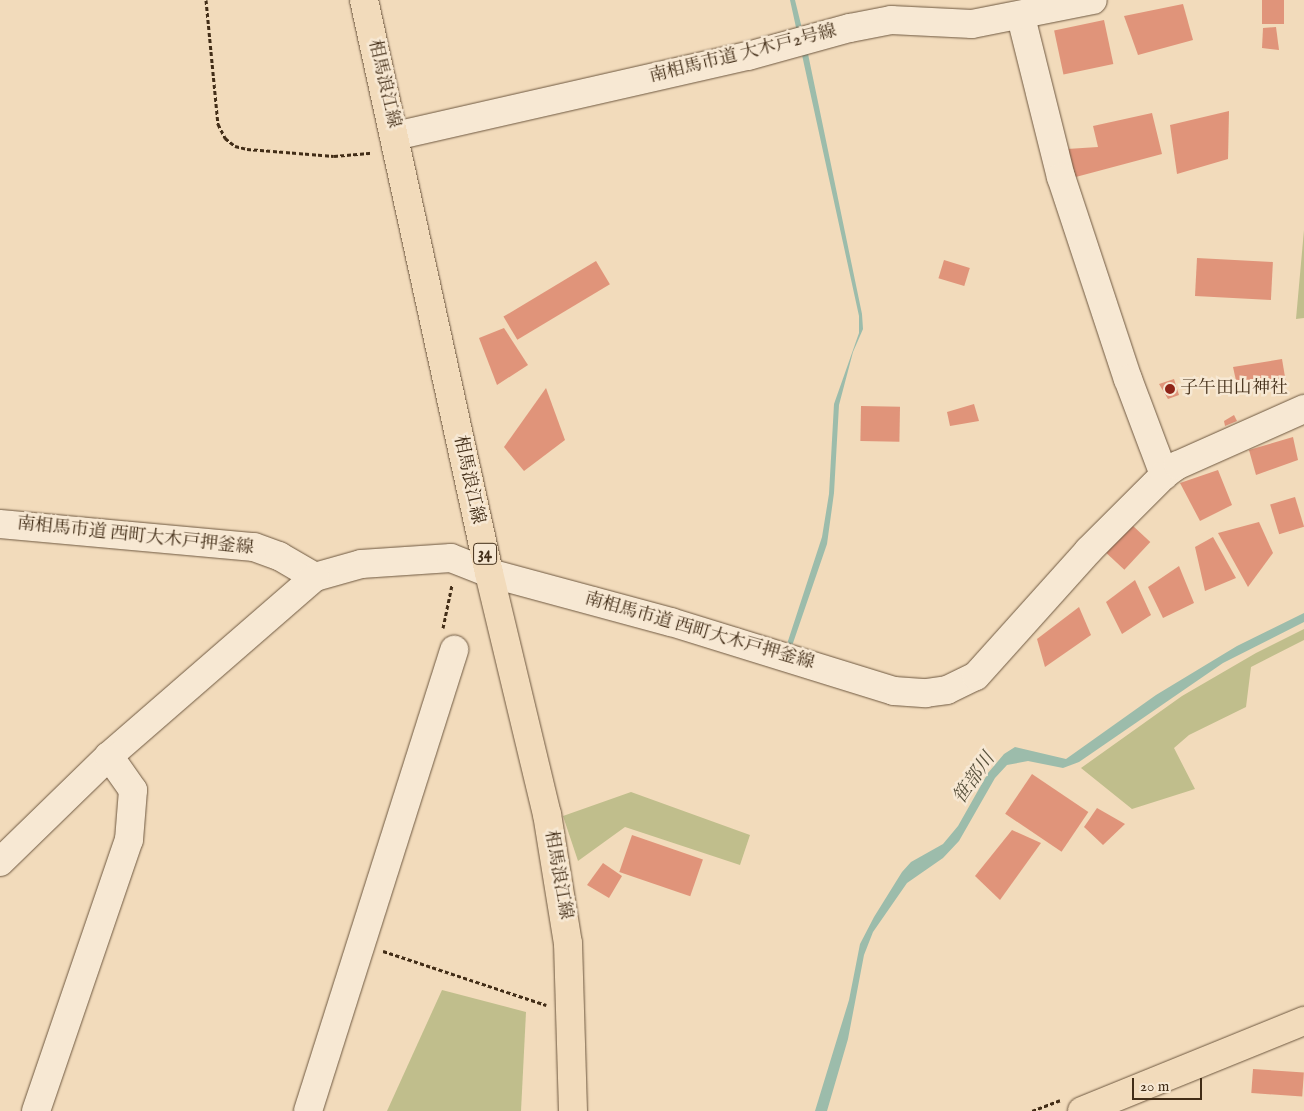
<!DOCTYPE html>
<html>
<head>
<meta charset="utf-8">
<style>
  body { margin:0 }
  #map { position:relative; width:1304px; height:1111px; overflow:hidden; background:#f2dbbb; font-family:"IM FELL English","Noto Serif JP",serif }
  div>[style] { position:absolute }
  .green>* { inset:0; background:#c0be8c }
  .water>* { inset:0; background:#9cbcab }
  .building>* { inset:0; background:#e0947a; transform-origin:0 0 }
  .path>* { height:3px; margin-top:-1.5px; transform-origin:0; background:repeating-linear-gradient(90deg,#422d17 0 4px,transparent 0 6.5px) }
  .roads { filter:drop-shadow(0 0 1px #6e5840) drop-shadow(0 0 1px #6e5840) }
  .minor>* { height:28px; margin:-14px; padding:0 14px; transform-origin:14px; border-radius:14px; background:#f7e8d3 }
  .major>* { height:28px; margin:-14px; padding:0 14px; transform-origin:14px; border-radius:14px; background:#f2dbbb }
  .dots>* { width:14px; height:14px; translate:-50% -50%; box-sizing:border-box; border:2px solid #f7e8d3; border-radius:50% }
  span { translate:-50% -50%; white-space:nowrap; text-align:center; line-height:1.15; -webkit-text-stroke:5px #f7e8d3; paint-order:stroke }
  .shield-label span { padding:1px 4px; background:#f7e8d3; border:1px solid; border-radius:4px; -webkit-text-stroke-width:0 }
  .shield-label { font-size:16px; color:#422d17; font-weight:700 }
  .street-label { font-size:18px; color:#422d17 }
  .poi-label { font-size:18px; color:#422d17 }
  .left { translate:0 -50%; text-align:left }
  .water-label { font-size:19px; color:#58513c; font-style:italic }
  .scale { position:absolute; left:1132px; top:1078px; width:70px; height:22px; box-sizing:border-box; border:2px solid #422d17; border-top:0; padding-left:6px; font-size:15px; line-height:18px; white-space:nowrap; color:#422d17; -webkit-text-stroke:4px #f7e8d3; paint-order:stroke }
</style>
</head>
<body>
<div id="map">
  <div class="green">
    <div style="clip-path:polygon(1304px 230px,1304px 318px,1296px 319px)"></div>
    <div style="clip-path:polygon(1304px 629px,1304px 640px,1251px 667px,1246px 707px,1189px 735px,1174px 748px,1195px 789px,1132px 809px,1081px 768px,1182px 696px,1256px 653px)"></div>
    <div style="clip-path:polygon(631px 792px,750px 835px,740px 865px,625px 827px,578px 861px,563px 816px)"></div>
    <div style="clip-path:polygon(442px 990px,526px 1012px,521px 1111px,387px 1111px)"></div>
  </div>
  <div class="water">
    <div style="clip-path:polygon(790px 0,795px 0,807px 49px,862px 314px,863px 329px,853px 352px,839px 405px,834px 493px,827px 544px,792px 646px,787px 644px,822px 537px,829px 494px,834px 404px,859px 333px,859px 316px)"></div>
    <div style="clip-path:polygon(1304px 613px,1304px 622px,1223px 663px,1079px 762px,1063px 768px,1028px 761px,1007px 765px,995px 778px,959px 841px,943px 858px,907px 883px,873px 932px,864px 955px,848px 1039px,827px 1111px,815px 1111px,849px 1000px,860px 944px,874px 917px,902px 872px,911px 862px,943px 844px,958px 826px,988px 773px,1004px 754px,1015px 747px,1066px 759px,1156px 695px,1237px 646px)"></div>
  </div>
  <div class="building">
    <div style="left:1262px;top:0;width:22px;height:24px"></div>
    <div style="clip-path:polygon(1183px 4px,1193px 40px,1138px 55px,1124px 16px)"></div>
    <div style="left:1104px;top:20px;width:45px;height:51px;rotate:78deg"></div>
    <div style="clip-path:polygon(1276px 27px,1279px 50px,1262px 48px,1263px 28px)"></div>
    <div style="clip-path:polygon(1229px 111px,1228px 159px,1177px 174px,1170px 125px)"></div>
    <div style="clip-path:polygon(1152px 113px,1162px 154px,1072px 178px,1067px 149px,1098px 147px,1093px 126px)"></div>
    <div style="left:1197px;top:258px;width:76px;height:38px;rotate:3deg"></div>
    <div style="left:944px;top:260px;width:27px;height:19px;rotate:17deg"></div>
    <div style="left:596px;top:261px;width:27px;height:108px;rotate:59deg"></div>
    <div style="clip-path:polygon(504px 328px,528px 365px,497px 385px,479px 338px)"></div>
    <div style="clip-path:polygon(1282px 359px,1286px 383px,1239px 394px,1233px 367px)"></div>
    <div style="clip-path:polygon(1174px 379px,1179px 395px,1168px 399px,1159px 384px)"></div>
    <div style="clip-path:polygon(546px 388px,565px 440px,524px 471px,504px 447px)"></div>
    <div style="clip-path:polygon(974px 404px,979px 421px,950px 426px,947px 412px)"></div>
    <div style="left:861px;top:406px;width:39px;height:35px;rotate:1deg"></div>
    <div style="clip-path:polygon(1234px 415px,1237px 421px,1225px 426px,1224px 421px)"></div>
    <div style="clip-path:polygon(1293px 437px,1298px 460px,1256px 475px,1249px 450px)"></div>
    <div style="clip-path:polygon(1218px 470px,1232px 505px,1200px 521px,1180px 483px)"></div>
    <div style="left:1295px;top:497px;width:31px;height:26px;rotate:73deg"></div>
    <div style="clip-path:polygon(1259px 522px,1273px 553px,1248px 587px,1218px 533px)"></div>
    <div style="left:1132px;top:525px;width:25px;height:38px;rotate:43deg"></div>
    <div style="clip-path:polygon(1213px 537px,1236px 578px,1205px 591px,1195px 547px)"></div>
    <div style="clip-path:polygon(1179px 566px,1194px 603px,1163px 618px,1148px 587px)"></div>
    <div style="clip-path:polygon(1135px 580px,1151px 615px,1122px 634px,1106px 602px)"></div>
    <div style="clip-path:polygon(1079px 607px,1091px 635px,1045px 667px,1037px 639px)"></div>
    <div style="left:1032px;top:774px;width:68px;height:48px;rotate:34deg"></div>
    <div style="clip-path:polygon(1097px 808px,1125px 824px,1103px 845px,1084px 827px)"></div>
    <div style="clip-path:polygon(1012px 830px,1041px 843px,1000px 900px,975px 876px)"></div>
    <div style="left:632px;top:835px;width:75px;height:39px;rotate:19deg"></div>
    <div style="clip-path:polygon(603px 863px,622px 876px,609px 898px,587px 885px)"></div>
    <div style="left:1253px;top:1069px;width:51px;height:24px;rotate:4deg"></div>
  </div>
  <div class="path">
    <div style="left:206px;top:0;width:125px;rotate:84.5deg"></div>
    <div style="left:218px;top:124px;width:16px;rotate:63deg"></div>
    <div style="left:225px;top:138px;width:13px;rotate:39deg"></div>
    <div style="left:235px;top:146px;width:12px;rotate:14deg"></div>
    <div style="left:247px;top:149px;width:87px;rotate:4.6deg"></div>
    <div style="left:334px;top:156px;width:38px;rotate:-5deg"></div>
    <div style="left:443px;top:628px;width:44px;rotate:-78.2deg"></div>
    <div style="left:383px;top:951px;width:172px;rotate:18.3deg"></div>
    <div style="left:1032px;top:1111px;width:30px;rotate:-21deg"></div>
  </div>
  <div class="roads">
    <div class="minor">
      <div style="left:1021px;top:17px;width:165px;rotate:76deg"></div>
      <div style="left:1061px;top:177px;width:213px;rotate:71.7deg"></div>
      <div style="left:1128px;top:379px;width:103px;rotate:69.4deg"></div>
      <div style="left:395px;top:136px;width:362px;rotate:-12.8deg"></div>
      <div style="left:748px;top:56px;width:106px;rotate:-15.4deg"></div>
      <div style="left:850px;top:28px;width:42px;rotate:-11deg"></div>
      <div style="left:891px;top:20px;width:81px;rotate:2.8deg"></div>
      <div style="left:972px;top:24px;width:123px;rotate:-11.2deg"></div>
      <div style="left:0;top:524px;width:255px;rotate:5.2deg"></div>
      <div style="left:254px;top:547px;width:27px;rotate:20deg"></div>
      <div style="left:279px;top:556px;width:42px;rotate:30.3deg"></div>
      <div style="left:315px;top:577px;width:48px;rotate:-15.8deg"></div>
      <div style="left:361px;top:564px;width:90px;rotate:-3.8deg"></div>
      <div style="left:451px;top:558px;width:41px;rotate:21.5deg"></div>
      <div style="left:489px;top:573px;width:188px;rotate:15.1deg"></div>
      <div style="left:671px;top:622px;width:233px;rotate:17.2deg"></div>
      <div style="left:894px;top:691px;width:32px;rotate:4deg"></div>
      <div style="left:926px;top:693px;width:21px;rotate:-8deg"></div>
      <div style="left:947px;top:690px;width:32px;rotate:-26deg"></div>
      <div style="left:976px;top:676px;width:168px;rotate:-48.1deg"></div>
      <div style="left:1088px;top:551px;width:107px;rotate:-45deg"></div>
      <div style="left:1164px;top:475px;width:17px;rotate:-36deg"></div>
      <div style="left:1178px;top:465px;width:138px;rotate:-24deg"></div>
      <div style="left:0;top:862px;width:152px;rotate:-44.2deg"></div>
      <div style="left:109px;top:756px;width:273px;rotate:-41deg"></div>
      <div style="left:36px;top:1111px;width:287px;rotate:-71.1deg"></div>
      <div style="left:129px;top:840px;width:50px;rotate:-85.4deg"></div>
      <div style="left:133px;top:790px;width:42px;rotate:-125.2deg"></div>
      <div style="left:308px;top:1111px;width:484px;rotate:-72.4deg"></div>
    </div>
    <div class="major">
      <div style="left:364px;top:0;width:586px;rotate:77.69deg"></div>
      <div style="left:489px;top:573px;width:248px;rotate:76.5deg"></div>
      <div style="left:547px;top:814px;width:131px;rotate:80.8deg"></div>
      <div style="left:568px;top:943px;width:168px;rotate:88.3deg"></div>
      <div style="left:1082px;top:1111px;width:240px;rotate:-22.1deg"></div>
    </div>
  </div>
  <div class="dots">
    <div style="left:1170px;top:389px;background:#8f2418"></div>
  </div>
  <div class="shield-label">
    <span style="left:485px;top:554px">34</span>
  </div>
  <div class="street-label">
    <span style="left:743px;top:55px;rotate:-14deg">南相馬市道 大木戸2号線</span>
    <span style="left:383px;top:84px;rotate:77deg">相馬浪江線</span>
    <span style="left:468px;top:480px;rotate:78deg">相馬浪江線</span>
    <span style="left:135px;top:537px;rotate:6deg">南相馬市道 西町大木戸押釜線</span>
    <span style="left:699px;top:632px;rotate:16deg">南相馬市道 西町大木戸押釜線</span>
    <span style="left:557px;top:875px;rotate:80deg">相馬浪江線</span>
  </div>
  <div class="poi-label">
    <span class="left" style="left:1180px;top:389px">子午田山神社</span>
  </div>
  <div class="water-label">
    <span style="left:975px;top:779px;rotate:-55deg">笹部川</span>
  </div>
  <div class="scale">20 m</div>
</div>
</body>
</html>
